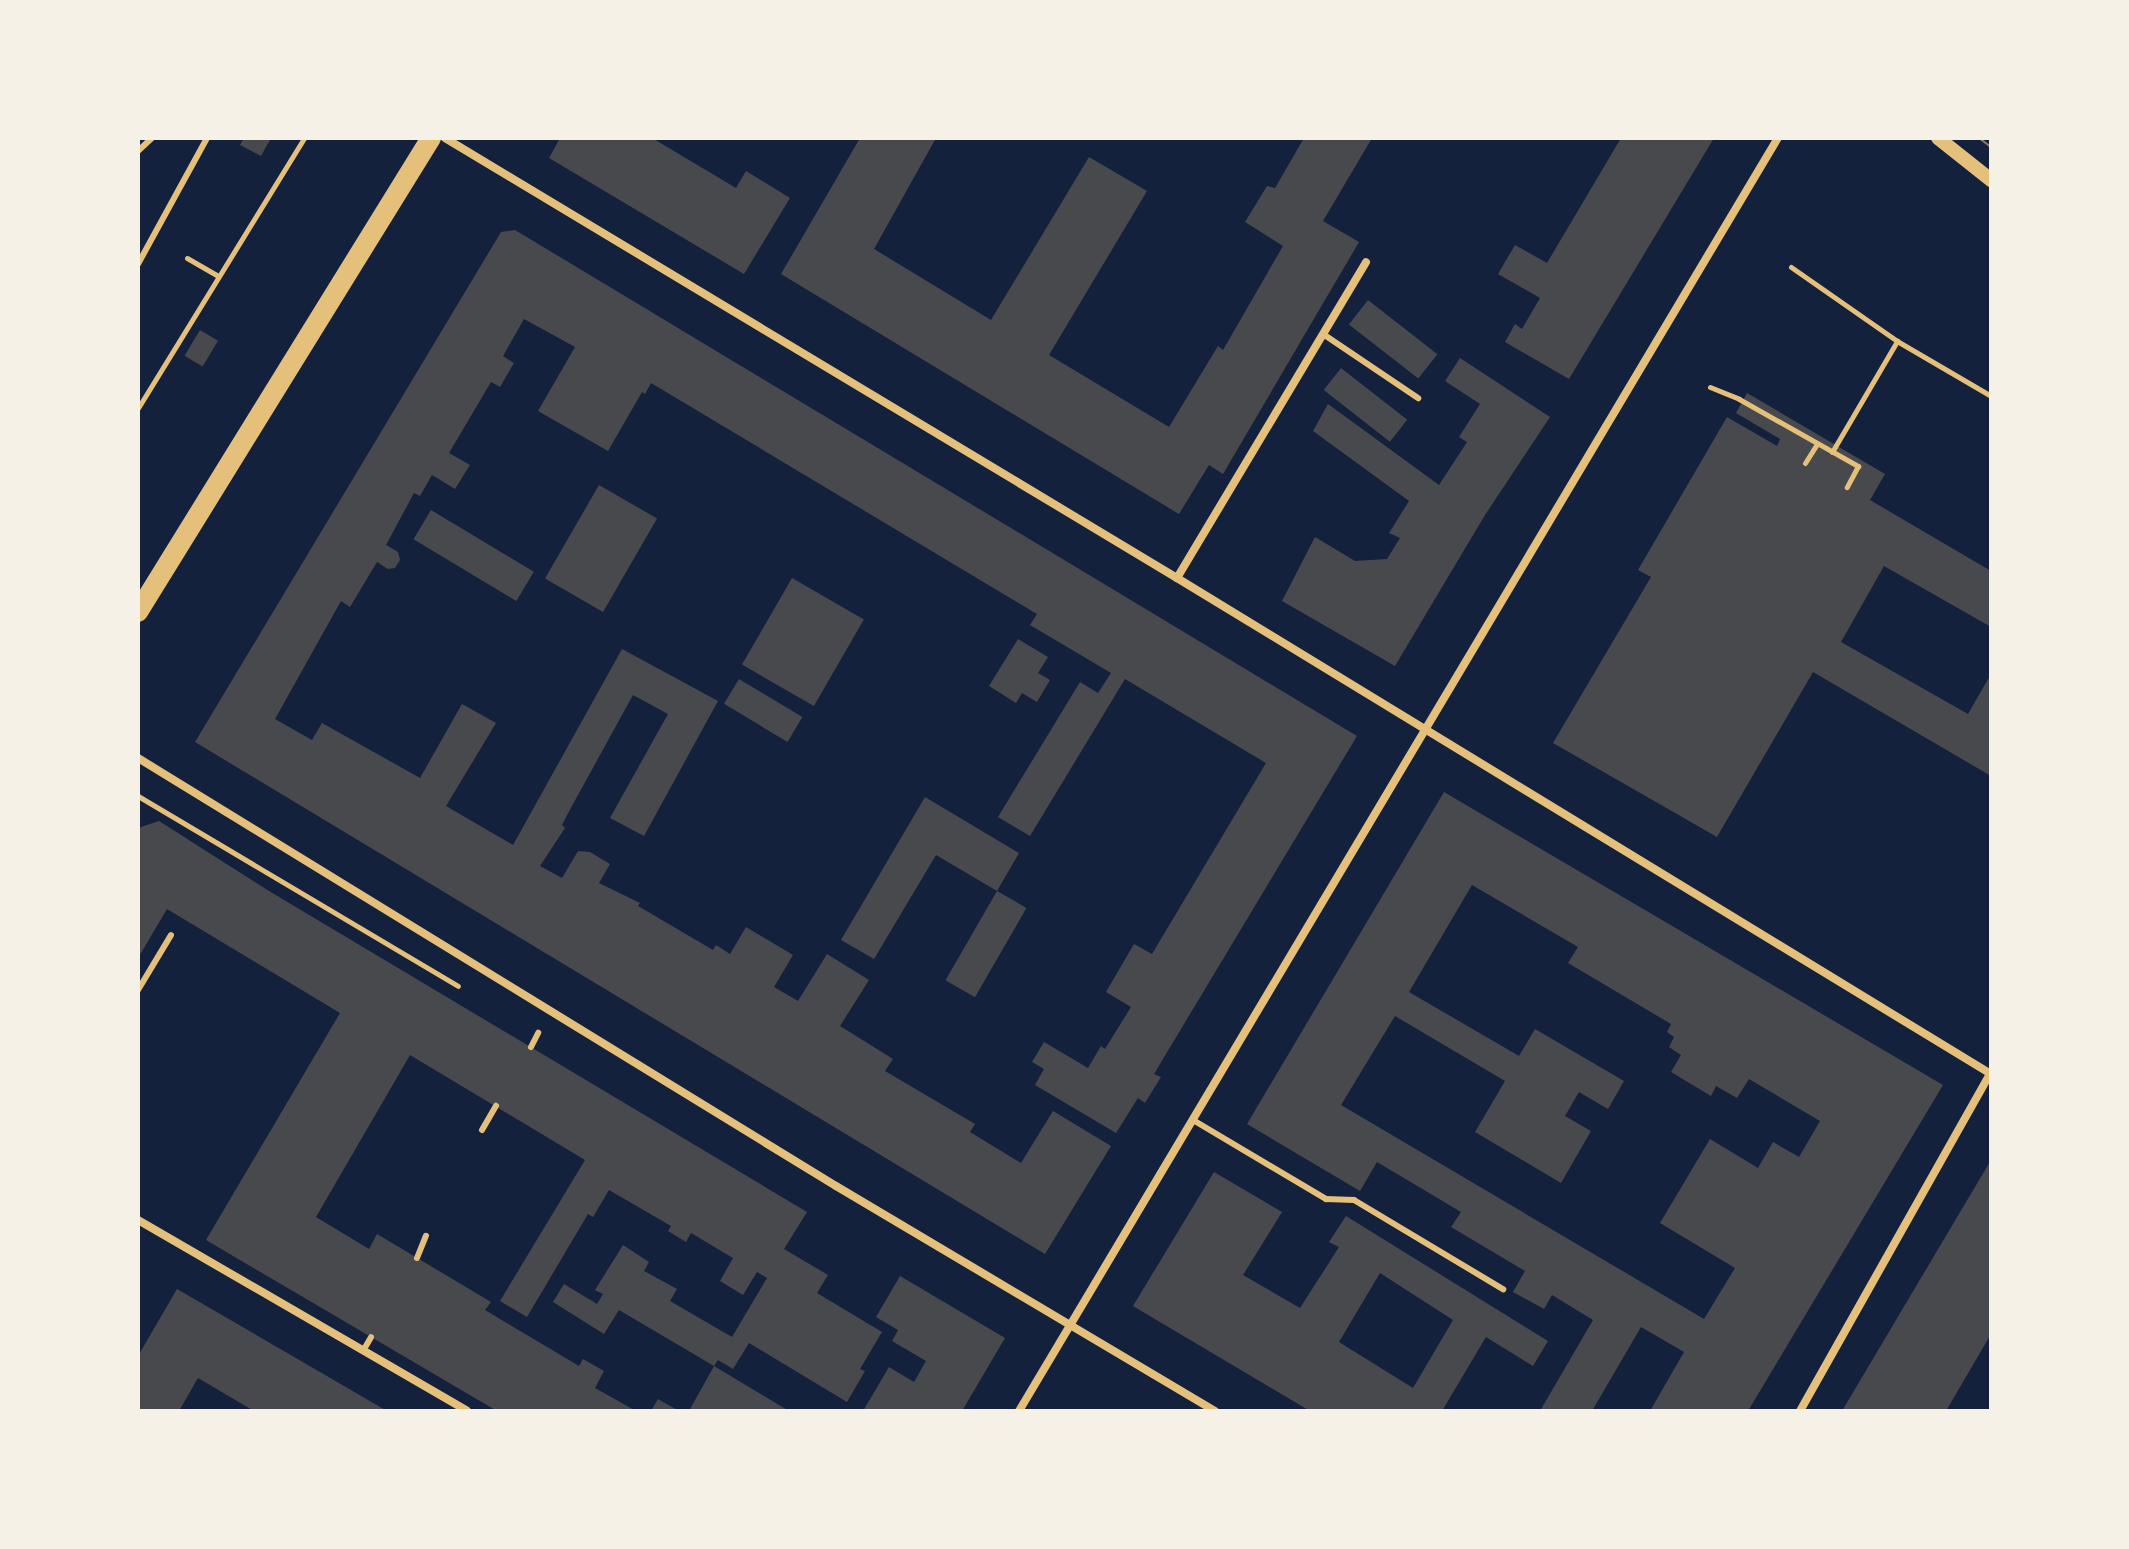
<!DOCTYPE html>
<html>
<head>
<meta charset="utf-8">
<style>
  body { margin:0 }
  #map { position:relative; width:2129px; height:1549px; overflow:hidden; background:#14213d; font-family:Mulish,sans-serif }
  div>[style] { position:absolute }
  .building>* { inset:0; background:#48494c; transform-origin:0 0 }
  .path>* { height:5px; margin:-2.5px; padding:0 2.5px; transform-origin:2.5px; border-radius:2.5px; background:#e5c07b }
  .service>* { height:6px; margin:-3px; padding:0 3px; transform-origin:3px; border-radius:3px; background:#e5c07b }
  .minor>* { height:8px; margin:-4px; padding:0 4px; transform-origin:4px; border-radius:4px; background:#e5c07b }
  .tertiary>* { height:14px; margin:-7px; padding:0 7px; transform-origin:7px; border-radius:7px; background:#e5c07b }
  .primary>* { height:20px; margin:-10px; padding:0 10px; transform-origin:10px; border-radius:10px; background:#e5c07b }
  .tram>* { height:2px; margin:-1px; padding:0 1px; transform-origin:1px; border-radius:1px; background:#918062 }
  span { translate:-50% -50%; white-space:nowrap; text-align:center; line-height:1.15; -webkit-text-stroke:7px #f6f1e7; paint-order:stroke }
  .frame { position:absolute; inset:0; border:140px solid #f6f1e7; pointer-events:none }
</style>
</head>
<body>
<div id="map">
  <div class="building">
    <div style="clip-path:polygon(244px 138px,271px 138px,261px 156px,240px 145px)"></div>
    <div style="clip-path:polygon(560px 138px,652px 138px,736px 188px,746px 171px,790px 198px,744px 274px,549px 158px)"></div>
    <div style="clip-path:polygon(860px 138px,936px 138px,874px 249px,991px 320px,1089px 157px,1147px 191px,1049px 355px,1169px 427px,1218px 346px,1223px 350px,1283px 246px,1245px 222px,1267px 186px,1275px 188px,1304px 138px,1372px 138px,1323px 221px,1359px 242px,1223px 474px,1209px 465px,1179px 514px,781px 274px)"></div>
    <div style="clip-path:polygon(1621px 138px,1714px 138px,1569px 379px,1505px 342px,1515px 324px,1522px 329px,1540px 298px,1498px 274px,1515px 245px,1547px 263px)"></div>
    <div style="clip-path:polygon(515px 230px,1357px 736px,1154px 1074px,1161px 1077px,1145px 1103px,1138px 1098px,1116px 1133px,1035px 1085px,1044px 1069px,1032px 1062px,1044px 1042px,1088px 1068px,1101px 1046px,1105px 1049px,1131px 1007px,1106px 992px,1134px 944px,1152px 954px,1266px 763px,1125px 679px,1030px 836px,998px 817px,1080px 682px,1098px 693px,1111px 673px,1030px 625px,1037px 614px,651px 383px,645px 394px,642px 392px,608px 451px,538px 411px,575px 347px,524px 319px,503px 356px,514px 363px,500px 387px,491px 382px,449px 453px,470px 465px,455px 489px,432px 475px,420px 496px,414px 493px,386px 545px,398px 552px,400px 560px,395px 568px,388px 569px,377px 562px,350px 607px,341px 601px,275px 719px,312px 740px,322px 723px,420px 778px,462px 704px,496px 723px,446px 806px,513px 845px,622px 649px,718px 701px,644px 836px,610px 818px,668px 714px,633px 695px,567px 815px,562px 825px,565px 828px,540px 866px,562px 878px,578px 851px,590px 852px,610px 864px,599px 883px,640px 903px,638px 906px,713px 950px,716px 945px,730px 954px,746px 927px,793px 955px,774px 987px,798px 1001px,827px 954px,869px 980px,840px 1026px,893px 1059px,885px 1071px,975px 1124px,970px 1132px,1021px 1163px,1053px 1111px,1111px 1146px,1045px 1254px,195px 742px,501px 232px)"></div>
    <div style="left:1368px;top:300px;width:88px;height:31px;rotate:38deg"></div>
    <div style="left:200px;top:330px;width:21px;height:30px;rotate:31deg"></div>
    <div style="clip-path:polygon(1460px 358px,1550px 417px,1485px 515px,1395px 666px,1282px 601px,1315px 537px,1355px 561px,1387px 559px,1400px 538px,1389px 533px,1409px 501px,1313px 431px,1328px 404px,1439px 485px,1467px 442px,1459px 437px,1480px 404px,1445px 381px)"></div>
    <div style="left:1341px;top:368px;width:84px;height:28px;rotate:38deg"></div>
    <div style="clip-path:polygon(1747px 393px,1885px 474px,1870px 500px,1991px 571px,1991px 627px,1884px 566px,1841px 642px,1968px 714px,1991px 674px,1991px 776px,1813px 672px,1717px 837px,1553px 743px,1651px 577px,1638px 570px,1727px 417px,1777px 446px,1780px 439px,1736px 413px)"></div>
    <div style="left:599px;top:485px;width:67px;height:108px;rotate:30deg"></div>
    <div style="left:431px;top:510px;width:120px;height:34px;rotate:31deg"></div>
    <div style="left:792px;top:578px;width:83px;height:100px;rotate:30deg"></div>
    <div style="clip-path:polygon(1018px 639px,1048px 657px,1038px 673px,1050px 680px,1037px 702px,1022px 693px,1016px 703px,989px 686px)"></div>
    <div style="left:739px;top:679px;width:74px;height:29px;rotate:31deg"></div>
    <div style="clip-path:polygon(evenodd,1444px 792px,1943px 1085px,1748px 1411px,1650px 1411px,1684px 1352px,1641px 1327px,1592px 1411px,1540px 1411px,1593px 1320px,1552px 1295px,1544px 1309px,1513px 1292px,1525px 1271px,1451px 1227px,1461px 1212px,1377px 1162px,1360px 1191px,1247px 1124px,1444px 792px,1472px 885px,1578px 947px,1568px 963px,1671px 1024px,1667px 1032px,1674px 1037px,1669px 1047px,1681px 1055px,1671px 1072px,1711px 1096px,1716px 1086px,1737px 1098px,1749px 1079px,1820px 1121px,1799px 1157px,1773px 1142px,1758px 1168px,1710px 1139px,1660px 1223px,1735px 1268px,1704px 1319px,1341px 1105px,1395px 1016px,1505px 1081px,1475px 1132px,1561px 1183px,1591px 1131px,1565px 1116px,1579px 1092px,1608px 1109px,1624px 1081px,1535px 1029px,1519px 1056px,1409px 992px,1472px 885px)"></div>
    <div style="clip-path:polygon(925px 797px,1019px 853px,997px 891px,936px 855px,874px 959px,841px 940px)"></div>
    <div style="clip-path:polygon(159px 821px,269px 891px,807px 1212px,784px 1249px,828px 1275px,817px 1293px,882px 1332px,860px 1369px,865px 1371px,847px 1402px,749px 1343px,733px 1369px,718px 1360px,714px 1366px,789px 1411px,689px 1411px,714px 1366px,619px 1310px,604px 1334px,553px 1302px,564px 1284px,597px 1304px,603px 1294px,595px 1290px,623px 1245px,649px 1262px,644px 1271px,677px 1289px,670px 1301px,732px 1337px,767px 1278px,757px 1272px,743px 1295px,720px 1281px,733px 1258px,691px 1233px,686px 1242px,668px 1231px,671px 1226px,609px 1190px,593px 1217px,588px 1214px,527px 1317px,500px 1301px,585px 1160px,410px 1055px,316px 1217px,369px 1249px,377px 1234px,491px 1302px,485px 1310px,579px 1366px,583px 1359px,604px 1371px,595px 1388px,636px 1411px,497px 1411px,206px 1240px,340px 1013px,167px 909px,138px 958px,138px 828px)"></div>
    <div style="left:997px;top:891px;width:34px;height:103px;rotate:30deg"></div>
    <div style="clip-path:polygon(1991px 1160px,1991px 1334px,1946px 1411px,1842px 1411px)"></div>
    <div style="clip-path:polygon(evenodd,1214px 1172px,1282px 1212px,1243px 1275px,1300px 1308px,1339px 1247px,1329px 1242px,1346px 1216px,1548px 1341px,1533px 1366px,1486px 1337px,1442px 1411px,1310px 1411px,1133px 1306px,1214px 1172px,1380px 1273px,1453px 1320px,1413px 1388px,1339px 1342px,1380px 1273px)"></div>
    <div style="clip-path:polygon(900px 1276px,1005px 1338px,962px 1411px,863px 1411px,889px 1367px,914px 1382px,926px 1361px,892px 1341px,898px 1330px,876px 1317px)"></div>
    <div style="clip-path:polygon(177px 1289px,320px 1372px,387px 1411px,254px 1411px,198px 1378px,179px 1411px,138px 1411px,138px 1356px)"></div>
    <div style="clip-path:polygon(658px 1399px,679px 1411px,651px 1411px)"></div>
  </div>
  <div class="path">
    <div style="left:187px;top:258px;width:34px;rotate:30deg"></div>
    <div style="left:1791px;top:267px;width:129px;rotate:34.9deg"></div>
    <div style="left:1897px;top:341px;width:109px;rotate:30.3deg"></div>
    <div style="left:1710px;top:387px;width:31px;rotate:22deg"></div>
    <div style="left:1739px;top:399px;width:137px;rotate:29.4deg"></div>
    <div style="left:1858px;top:466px;width:24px;rotate:118deg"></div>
    <div style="left:138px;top:408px;width:317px;rotate:-58.4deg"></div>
    <div style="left:1832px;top:452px;width:129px;rotate:-59.6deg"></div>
    <div style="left:1805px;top:463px;width:22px;rotate:-58deg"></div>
    <div style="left:138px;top:796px;width:372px;rotate:30.7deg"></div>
  </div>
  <div class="service">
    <div style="left:138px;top:151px;width:19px;rotate:-43deg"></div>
    <div style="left:138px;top:264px;width:144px;rotate:-61.3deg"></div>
    <div style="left:1323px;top:334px;width:115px;rotate:34deg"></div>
    <div style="left:138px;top:990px;width:64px;rotate:-59deg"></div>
    <div style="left:531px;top:1047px;width:16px;rotate:-63deg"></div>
    <div style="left:1193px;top:1120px;width:155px;rotate:30.7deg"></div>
    <div style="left:1326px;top:1199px;width:28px;rotate:2deg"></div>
    <div style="left:1354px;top:1200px;width:174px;rotate:30.9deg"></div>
    <div style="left:482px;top:1130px;width:28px;rotate:-60deg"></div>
    <div style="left:417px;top:1258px;width:24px;rotate:-68deg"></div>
    <div style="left:363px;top:1351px;width:16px;rotate:-60deg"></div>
  </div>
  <div class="minor">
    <div style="left:445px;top:138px;width:854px;rotate:31.01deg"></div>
    <div style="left:1177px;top:578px;width:953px;rotate:31.36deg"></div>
    <div style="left:1177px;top:578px;width:368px;rotate:-59.1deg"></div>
    <div style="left:138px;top:758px;width:819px;rotate:31.52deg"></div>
    <div style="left:836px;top:1186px;width:441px;rotate:30.7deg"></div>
    <div style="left:138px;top:1220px;width:380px;rotate:30.1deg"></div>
    <div style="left:1019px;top:1411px;width:1482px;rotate:-59.2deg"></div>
    <div style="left:1800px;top:1411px;width:389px;rotate:-60.6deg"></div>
  </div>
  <div class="tertiary">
    <div style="left:1938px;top:138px;width:68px;rotate:38.4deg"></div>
  </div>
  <div class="primary">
    <div style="left:138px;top:612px;width:557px;rotate:-58.28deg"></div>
  </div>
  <div class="tram">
    <div style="left:1979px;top:138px;width:15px;rotate:37deg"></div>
  </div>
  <div class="frame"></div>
</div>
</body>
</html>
